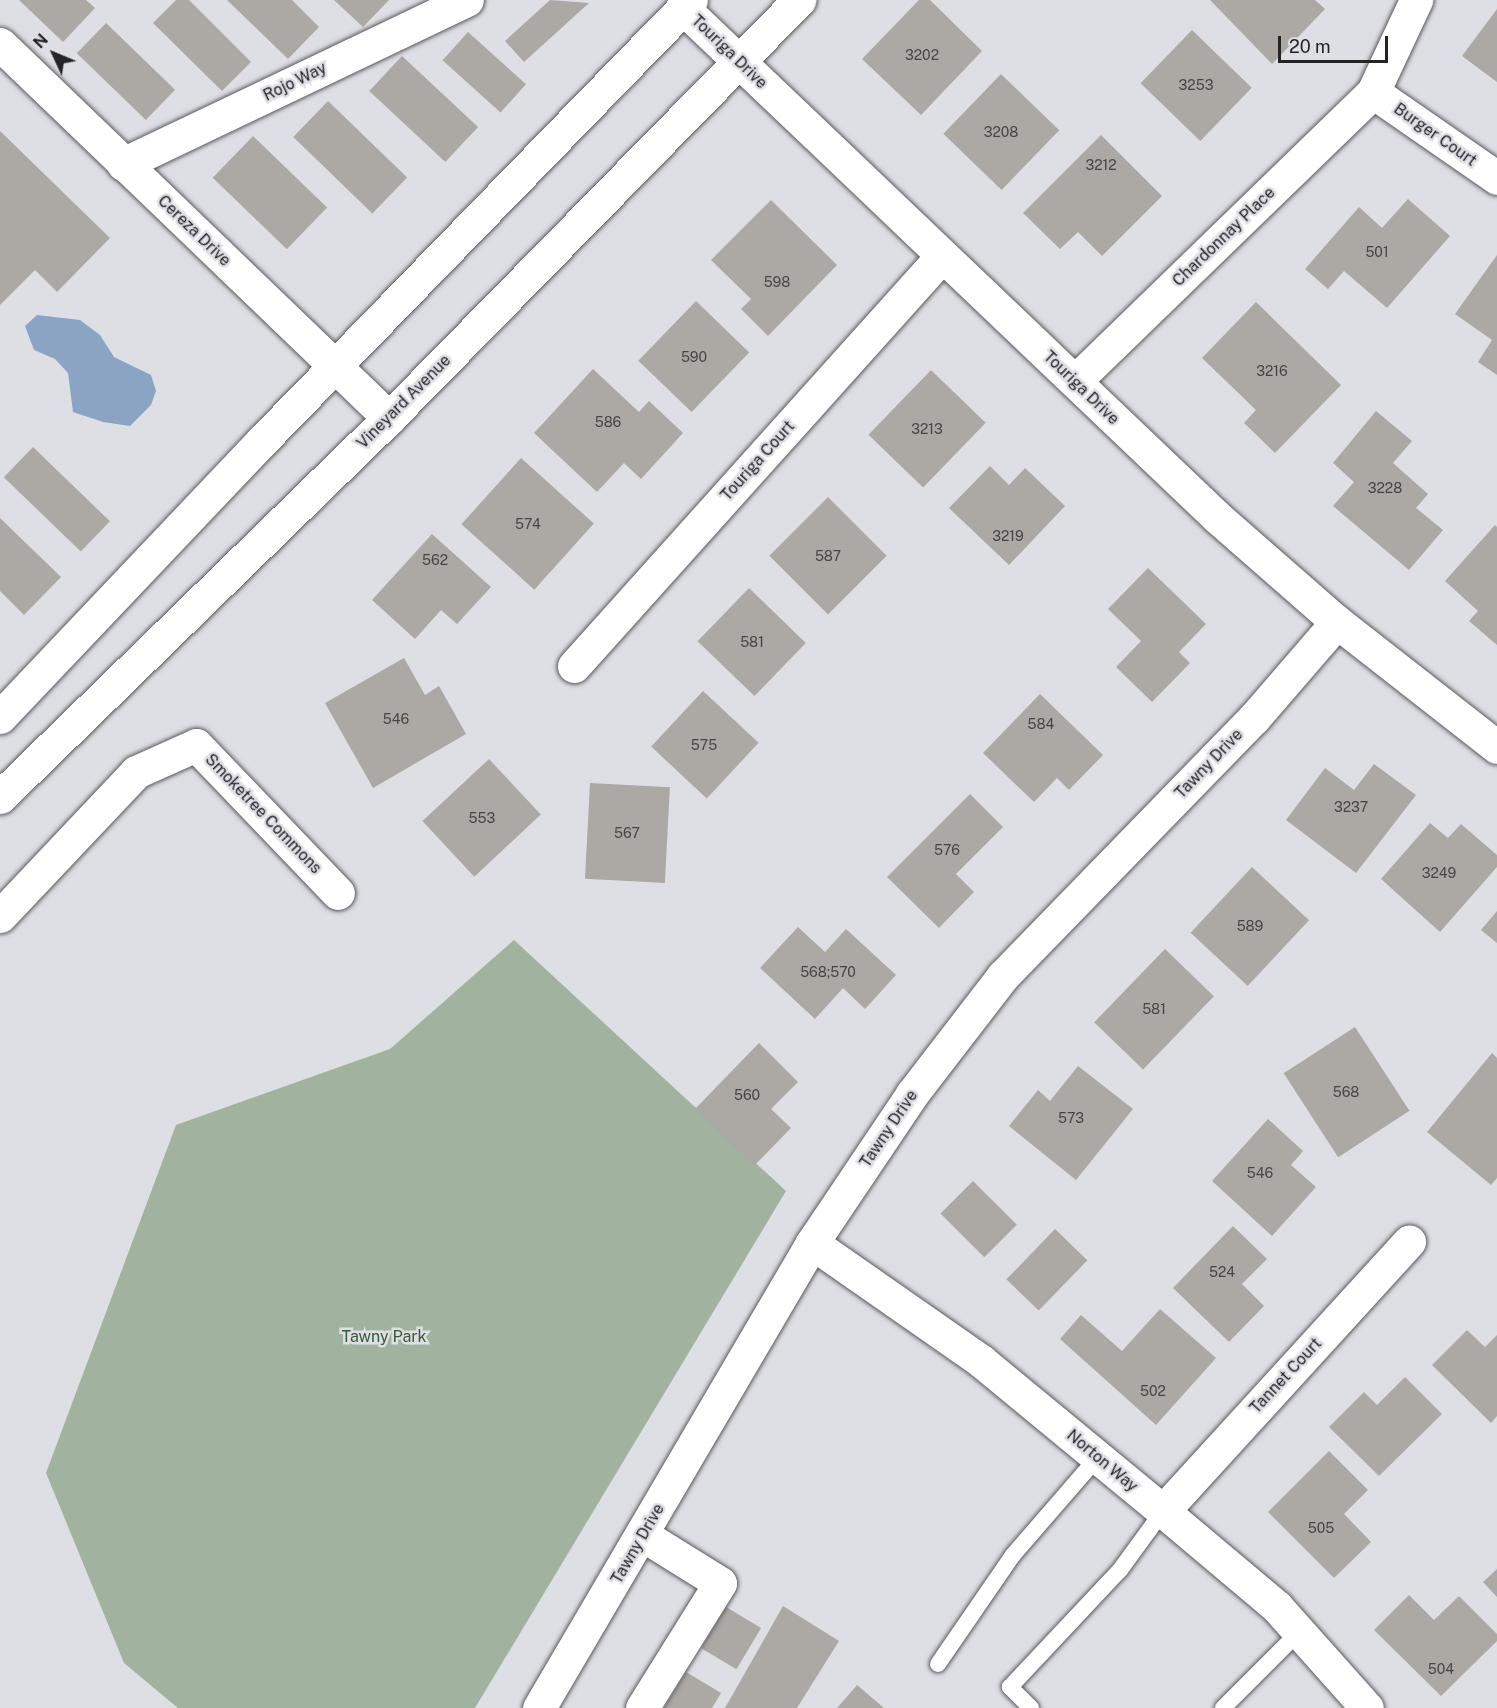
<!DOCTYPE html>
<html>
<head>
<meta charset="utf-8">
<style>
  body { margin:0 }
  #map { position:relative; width:1497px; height:1708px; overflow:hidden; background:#dedee5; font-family:"Public Sans",sans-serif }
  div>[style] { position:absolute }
  .green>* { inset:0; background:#a1b39f }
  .water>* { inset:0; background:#8ca4c3 }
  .building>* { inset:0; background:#aca8a3; transform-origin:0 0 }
  .roads { filter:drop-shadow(0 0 2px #59585e) drop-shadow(0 0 2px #59585e) }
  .lane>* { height:16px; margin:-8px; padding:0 8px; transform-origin:8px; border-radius:8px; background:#fff }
  .street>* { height:33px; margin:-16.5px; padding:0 16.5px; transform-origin:16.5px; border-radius:16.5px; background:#fff }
  .secondary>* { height:33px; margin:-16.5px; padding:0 16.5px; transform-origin:16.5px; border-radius:16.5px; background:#fff }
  span { translate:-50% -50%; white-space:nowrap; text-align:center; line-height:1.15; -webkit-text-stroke:5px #dedee5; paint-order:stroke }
  .number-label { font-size:14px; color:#464545 }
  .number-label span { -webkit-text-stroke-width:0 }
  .street-label { font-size:16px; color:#242426 }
  .park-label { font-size:16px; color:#325c31 }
  .north { position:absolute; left:24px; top:24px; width:60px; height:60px; -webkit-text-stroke:4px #dedee5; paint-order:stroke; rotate:314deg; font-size:16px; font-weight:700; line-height:24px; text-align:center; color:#242426 }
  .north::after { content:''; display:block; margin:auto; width:21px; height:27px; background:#242426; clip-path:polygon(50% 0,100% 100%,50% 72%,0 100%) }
  .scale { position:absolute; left:1278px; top:36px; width:110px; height:27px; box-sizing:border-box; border:3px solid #242426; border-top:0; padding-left:8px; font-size:18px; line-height:21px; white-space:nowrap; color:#242426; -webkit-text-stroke:4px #dedee5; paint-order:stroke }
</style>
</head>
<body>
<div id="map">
  <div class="green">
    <div style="clip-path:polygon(514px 940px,786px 1191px,475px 1708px,178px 1708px,124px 1663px,46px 1473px,176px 1125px,390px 1049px)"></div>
  </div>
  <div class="water">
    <div style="clip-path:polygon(37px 315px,80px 320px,100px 335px,114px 357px,151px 375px,156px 391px,151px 405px,130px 426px,103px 422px,73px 412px,68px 373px,55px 359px,34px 350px,25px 326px)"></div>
  </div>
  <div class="building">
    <div style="clip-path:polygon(19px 0,86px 0,95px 8px,63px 42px)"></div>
    <div style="clip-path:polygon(176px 0,189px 0,251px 62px,222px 91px,153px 23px)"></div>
    <div style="clip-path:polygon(227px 0,292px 0,319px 27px,288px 59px)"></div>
    <div style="clip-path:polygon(334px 0,389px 0,363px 27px)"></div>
    <div style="clip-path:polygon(550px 0,589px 3px,524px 62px,505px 41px)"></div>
    <div style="clip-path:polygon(919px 0,930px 0,982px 51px,921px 115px,862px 59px)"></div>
    <div style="clip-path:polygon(1210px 0,1315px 0,1325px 9px,1272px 64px)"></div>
    <div style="clip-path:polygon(1497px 9px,1497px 82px,1462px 56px)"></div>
    <div style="left:106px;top:23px;width:96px;height:42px;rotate:44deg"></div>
    <div style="left:1192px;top:30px;width:83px;height:74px;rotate:44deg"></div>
    <div style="left:468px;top:32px;width:78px;height:38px;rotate:42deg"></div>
    <div style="left:402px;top:56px;width:104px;height:48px;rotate:43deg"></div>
    <div style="left:1001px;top:74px;width:81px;height:83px;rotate:44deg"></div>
    <div style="left:328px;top:101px;width:110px;height:50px;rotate:44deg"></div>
    <div style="clip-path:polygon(0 131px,110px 238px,57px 292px,35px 270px,0 305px)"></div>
    <div style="clip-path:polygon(1101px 135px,1162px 196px,1102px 256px,1078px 232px,1060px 249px,1023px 213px)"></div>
    <div style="left:253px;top:136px;width:103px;height:58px;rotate:44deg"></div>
    <div style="clip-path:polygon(1408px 199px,1450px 236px,1387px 308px,1344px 271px,1328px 289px,1305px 269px,1359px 207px,1382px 228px)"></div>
    <div style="clip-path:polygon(771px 200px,837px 265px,768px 336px,741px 309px,751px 299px,711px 260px)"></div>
    <div style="clip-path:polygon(1497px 255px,1497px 375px,1478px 362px,1492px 340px,1455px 314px)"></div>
    <div style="left:696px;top:301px;width:74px;height:83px;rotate:44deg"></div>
    <div style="clip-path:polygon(1256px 302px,1341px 385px,1275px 453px,1244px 423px,1256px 410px,1202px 358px)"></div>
    <div style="clip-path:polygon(593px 369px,639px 412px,649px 401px,683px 433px,641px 479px,624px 463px,597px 492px,534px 433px)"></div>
    <div style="left:931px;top:370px;width:76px;height:90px;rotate:44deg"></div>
    <div style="clip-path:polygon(1376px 411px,1412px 441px,1393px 463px,1428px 494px,1416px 508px,1443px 530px,1409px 570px,1333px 506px,1354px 482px,1333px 463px)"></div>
    <div style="left:33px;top:447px;width:107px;height:42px;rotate:44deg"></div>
    <div style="left:521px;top:458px;width:98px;height:89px;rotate:42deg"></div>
    <div style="clip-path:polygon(990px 466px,1009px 485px,1025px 468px,1065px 506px,1009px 565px,949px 508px)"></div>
    <div style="left:828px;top:497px;width:83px;height:83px;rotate:45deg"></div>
    <div style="clip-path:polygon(0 518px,61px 577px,24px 615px,0 591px)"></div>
    <div style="clip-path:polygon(1495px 525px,1497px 527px,1497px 645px,1469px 621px,1478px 611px,1445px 581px)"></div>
    <div style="clip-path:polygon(432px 534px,491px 587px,457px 624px,441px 610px,415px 639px,372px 600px)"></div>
    <div style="clip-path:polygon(1148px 568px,1206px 624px,1179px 652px,1190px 663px,1152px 702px,1116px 667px,1141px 641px,1108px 609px)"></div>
    <div style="left:749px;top:588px;width:79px;height:74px;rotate:44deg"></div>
    <div style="clip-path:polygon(404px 658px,425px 695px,439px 686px,466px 734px,373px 788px,325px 703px)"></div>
    <div style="left:703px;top:691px;width:76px;height:76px;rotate:43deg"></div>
    <div style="clip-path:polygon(1040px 694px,1103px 755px,1069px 790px,1057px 778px,1034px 802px,983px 753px)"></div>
    <div style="left:489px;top:759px;width:76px;height:91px;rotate:47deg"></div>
    <div style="clip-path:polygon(1374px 764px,1416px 795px,1356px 873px,1286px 820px,1325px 768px,1354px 790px)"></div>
    <div style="left:590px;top:783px;width:80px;height:96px;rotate:3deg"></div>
    <div style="clip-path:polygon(970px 794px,1003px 827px,956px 874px,974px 892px,939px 928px,887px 877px)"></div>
    <div style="clip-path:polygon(1430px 823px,1448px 838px,1461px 824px,1497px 855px,1497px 867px,1440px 932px,1381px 879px)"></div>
    <div style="left:1252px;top:867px;width:78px;height:90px;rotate:43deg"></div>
    <div style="clip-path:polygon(1497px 911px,1497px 943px,1481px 930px)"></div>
    <div style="clip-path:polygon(798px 927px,825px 952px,846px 929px,896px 975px,865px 1009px,843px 988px,815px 1019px,760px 968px)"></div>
    <div style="left:1165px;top:949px;width:68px;height:102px;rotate:44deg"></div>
    <div style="left:1355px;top:1027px;width:100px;height:85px;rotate:57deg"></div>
    <div style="clip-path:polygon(759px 1043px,798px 1082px,771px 1109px,791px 1128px,754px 1166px,695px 1109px)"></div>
    <div style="clip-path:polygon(1492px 1053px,1497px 1058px,1497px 1178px,1491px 1185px,1427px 1132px)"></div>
    <div style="clip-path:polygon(1078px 1066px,1133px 1109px,1076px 1180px,1009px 1126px,1038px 1090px,1050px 1101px)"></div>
    <div style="clip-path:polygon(1268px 1119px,1303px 1151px,1291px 1165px,1316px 1187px,1272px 1236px,1212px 1181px)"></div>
    <div style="left:973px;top:1181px;width:62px;height:46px;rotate:45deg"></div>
    <div style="clip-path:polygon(1233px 1226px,1267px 1259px,1242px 1284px,1264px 1306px,1229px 1342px,1173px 1288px)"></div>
    <div style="left:1055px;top:1229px;width:45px;height:70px;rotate:44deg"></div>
    <div style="clip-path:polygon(1160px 1309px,1216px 1358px,1156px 1425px,1060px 1339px,1081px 1315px,1122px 1351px)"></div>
    <div style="clip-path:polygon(1467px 1330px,1485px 1347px,1497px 1335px,1497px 1416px,1491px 1423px,1432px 1365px)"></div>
    <div style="clip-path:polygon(1405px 1377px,1442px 1414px,1379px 1476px,1329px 1427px,1364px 1392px,1377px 1405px)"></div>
    <div style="clip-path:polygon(1329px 1451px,1368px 1490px,1344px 1514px,1371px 1542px,1334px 1578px,1268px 1512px)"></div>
    <div style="clip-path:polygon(1497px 1569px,1497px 1597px,1483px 1582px)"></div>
    <div style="clip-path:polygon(1409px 1595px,1434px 1620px,1459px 1596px,1497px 1634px,1497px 1641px,1441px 1696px,1374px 1630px)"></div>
    <div style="clip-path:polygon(783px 1606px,839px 1641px,797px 1708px,725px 1708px)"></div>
    <div style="left:726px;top:1607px;width:41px;height:48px;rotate:31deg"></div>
    <div style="clip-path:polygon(686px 1672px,721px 1693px,712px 1708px,664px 1708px)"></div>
    <div style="clip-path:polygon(857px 1685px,884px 1708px,837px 1708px)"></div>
  </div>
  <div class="roads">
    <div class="lane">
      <div style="left:938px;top:1664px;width:132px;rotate:-55.5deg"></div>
      <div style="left:1013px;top:1555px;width:130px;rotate:-49.1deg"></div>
      <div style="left:1031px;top:1708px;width:30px;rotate:-135deg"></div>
      <div style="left:1010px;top:1687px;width:161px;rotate:-46.8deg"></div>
      <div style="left:1120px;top:1570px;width:73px;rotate:-53.9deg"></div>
      <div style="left:1223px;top:1708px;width:107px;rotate:-45deg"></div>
    </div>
    <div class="street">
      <div style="left:683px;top:8px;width:739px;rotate:43.63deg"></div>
      <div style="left:1218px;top:518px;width:158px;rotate:41.2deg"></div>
      <div style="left:1337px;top:622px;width:203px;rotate:38deg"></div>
      <div style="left:0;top:44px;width:540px;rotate:43.87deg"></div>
      <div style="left:1373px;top:92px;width:151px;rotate:34.7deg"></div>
      <div style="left:123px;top:164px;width:381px;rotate:-25.5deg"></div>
      <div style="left:1075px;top:381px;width:415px;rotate:-44.1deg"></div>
      <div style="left:1373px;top:92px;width:102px;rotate:-64.9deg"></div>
      <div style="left:574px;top:666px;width:551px;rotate:-48.09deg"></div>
      <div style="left:0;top:916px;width:198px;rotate:-46.6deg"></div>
      <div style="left:136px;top:772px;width:66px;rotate:-24.2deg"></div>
      <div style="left:196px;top:745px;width:205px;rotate:46.2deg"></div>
      <div style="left:812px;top:1243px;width:206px;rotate:34.9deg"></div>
      <div style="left:981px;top:1361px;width:236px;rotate:39.5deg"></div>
      <div style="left:1163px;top:1511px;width:149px;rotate:40.1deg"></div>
      <div style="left:1277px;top:1607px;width:135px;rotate:48.3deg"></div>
      <div style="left:1163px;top:1511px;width:365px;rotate:-47.6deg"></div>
      <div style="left:539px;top:1708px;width:539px;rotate:-59.58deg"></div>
      <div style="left:812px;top:1243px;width:179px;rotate:-56.1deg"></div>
      <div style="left:912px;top:1094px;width:149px;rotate:-52.4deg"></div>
      <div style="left:1003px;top:976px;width:360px;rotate:-45.8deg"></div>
      <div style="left:1254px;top:718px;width:127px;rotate:-49.2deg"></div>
      <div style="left:642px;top:1708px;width:147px;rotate:-58deg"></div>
      <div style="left:720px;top:1583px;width:91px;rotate:-148.1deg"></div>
    </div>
    <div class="secondary">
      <div style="left:0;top:717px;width:381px;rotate:-46.5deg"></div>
      <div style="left:262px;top:441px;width:615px;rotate:-45.79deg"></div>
      <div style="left:0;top:797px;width:543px;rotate:-44.25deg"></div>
      <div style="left:389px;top:418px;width:586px;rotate:-45.55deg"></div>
    </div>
  </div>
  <div class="number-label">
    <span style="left:922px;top:55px">3202</span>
    <span style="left:1196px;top:85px">3253</span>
    <span style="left:1001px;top:132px">3208</span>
    <span style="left:1101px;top:165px">3212</span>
    <span style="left:1377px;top:252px">501</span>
    <span style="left:777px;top:282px">598</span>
    <span style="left:694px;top:357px">590</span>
    <span style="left:1272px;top:371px">3216</span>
    <span style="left:608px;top:422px">586</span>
    <span style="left:927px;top:429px">3213</span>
    <span style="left:1385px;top:488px">3228</span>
    <span style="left:528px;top:524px">574</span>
    <span style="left:1008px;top:536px">3219</span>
    <span style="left:828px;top:556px">587</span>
    <span style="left:435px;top:560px">562</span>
    <span style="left:752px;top:642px">581</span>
    <span style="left:396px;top:719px">546</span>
    <span style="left:1041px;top:724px">584</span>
    <span style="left:704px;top:745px">575</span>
    <span style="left:1351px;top:807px">3237</span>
    <span style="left:482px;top:818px">553</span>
    <span style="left:627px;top:833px">567</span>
    <span style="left:947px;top:850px">576</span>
    <span style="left:1439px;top:873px">3249</span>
    <span style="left:1250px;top:926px">589</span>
    <span style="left:828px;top:972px">568;570</span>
    <span style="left:1154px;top:1009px">581</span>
    <span style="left:1346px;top:1092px">568</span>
    <span style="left:747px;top:1095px">560</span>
    <span style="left:1071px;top:1118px">573</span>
    <span style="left:1260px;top:1173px">546</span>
    <span style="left:1222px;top:1272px">524</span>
    <span style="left:1153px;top:1391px">502</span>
    <span style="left:1321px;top:1528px">505</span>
    <span style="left:1441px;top:1669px">504</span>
  </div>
  <div class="street-label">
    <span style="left:729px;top:52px;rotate:44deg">Touriga Drive</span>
    <span style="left:295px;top:82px;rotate:-26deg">Rojo Way</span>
    <span style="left:1435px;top:135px;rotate:35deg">Burger Court</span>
    <span style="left:194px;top:231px;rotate:44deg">Cereza Drive</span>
    <span style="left:1224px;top:237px;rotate:-44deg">Chardonnay Place</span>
    <span style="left:1081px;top:388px;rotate:44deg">Touriga Drive</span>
    <span style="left:404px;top:402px;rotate:-45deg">Vineyard Avenue</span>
    <span style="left:758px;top:461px;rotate:-48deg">Touriga Court</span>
    <span style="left:1209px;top:764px;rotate:-46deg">Tawny Drive</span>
    <span style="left:263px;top:814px;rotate:46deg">Smoketree Commons</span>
    <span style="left:889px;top:1129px;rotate:-56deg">Tawny Drive</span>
    <span style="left:1286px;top:1376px;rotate:-47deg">Tannet Court</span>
    <span style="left:1102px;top:1461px;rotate:40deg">Norton Way</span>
    <span style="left:638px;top:1544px;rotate:-60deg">Tawny Drive</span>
  </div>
  <div class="park-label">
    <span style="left:384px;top:1337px">Tawny Park</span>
  </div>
  <div class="north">N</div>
  <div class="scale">20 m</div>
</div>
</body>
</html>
